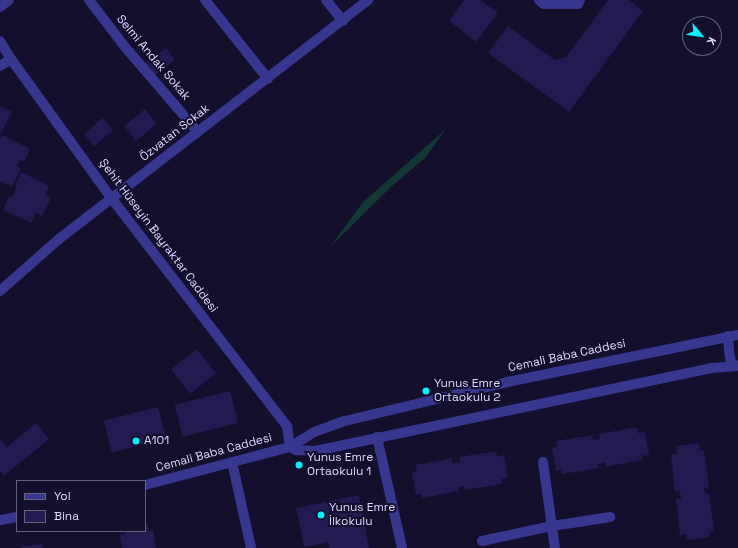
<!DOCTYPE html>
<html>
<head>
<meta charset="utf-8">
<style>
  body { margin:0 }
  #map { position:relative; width:738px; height:548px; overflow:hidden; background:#130f2d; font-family:"Space Grotesk",sans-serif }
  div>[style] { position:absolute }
  .green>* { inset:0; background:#123734 }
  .building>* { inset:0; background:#231a4f; transform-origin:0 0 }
  .minor>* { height:10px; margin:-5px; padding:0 5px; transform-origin:5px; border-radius:5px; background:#38378f }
  .dots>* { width:11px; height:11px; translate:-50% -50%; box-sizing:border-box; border:2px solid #130f2d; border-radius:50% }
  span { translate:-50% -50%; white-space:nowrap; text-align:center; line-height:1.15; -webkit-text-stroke:4px #130f2d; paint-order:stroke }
  .street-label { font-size:12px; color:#dedbff }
  .poi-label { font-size:12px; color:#dedbff }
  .left { translate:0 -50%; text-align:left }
  .legend { position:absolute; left:16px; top:480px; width:130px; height:52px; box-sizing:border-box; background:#130f2d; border:1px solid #646181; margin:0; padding:5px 7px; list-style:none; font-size:12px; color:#dedbff }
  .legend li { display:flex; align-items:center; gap:8px; height:20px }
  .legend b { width:20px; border:1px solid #646181 }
  .north { position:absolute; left:682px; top:16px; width:40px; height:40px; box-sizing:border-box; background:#130f2d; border:1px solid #646181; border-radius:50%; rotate:119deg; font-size:11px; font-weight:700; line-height:16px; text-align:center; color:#dedbff }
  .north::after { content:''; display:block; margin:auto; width:14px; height:18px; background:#07efff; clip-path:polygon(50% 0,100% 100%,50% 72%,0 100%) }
</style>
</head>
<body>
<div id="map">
  <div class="green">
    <div style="clip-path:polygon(446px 129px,426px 157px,392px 186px,330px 247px,363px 202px)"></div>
  </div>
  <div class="building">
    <div style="clip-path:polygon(464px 0,480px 0,498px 13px,476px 42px,449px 21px)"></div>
    <div style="clip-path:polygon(608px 0,629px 0,643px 11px,569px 112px,488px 53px,508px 26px,555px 60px,566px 57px)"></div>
    <div style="left:166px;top:48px;width:15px;height:27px;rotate:53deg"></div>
    <div style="clip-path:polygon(0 106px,12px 112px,0 135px)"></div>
    <div style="left:145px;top:109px;width:19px;height:27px;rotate:51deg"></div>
    <div style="left:103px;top:118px;width:16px;height:25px;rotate:50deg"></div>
    <div style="clip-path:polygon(2px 135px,30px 149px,24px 162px,20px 160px,17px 166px,21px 168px,12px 187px,0 181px,0 140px)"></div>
    <div style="clip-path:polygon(21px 172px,49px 186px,45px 194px,51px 198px,42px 216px,36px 213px,31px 223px,3px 210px,9px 196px,12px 197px,17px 187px,15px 186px)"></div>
    <div style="left:197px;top:349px;width:31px;height:33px;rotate:52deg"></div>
    <div style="left:230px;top:391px;width:33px;height:57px;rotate:76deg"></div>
    <div style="left:158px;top:407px;width:33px;height:56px;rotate:76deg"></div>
    <div style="clip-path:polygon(36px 423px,49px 439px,4px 476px,0 471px,0 439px,7px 447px)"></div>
    <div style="clip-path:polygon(637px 427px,638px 433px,645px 432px,649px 455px,642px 456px,642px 460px,606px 467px,605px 462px,598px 464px,599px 468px,562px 474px,561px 470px,556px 471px,552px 448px,557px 447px,556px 441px,592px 435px,593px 440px,600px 439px,599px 434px)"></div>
    <div style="clip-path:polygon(699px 443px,700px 451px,704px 450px,709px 487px,704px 488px,705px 494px,709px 494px,714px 531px,709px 532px,710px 537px,687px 540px,686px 534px,680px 535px,676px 499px,681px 499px,680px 491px,675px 492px,671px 454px,677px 454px,676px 446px)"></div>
    <div style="clip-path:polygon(496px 451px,497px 457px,504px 455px,508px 478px,501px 479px,502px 484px,465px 490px,464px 486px,458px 487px,459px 491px,422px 498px,421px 494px,416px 495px,412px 472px,417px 471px,416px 465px,452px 458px,452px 463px,460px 462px,459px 457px)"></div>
    <div style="clip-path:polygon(359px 495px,369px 548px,329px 548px,328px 542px,304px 547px,296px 508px)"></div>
    <div style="clip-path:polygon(145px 524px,148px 524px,149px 531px,153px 530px,156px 548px,122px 548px,120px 535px,126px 534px,126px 531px,145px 531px)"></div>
    <div style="clip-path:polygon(42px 544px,43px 548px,21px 548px,21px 547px)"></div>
  </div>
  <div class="minor">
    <div style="left:89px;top:0;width:59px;rotate:52.5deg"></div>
    <div style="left:125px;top:47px;width:112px;rotate:49.3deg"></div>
    <div style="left:205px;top:0;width:101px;rotate:51.4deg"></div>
    <div style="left:326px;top:0;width:27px;rotate:51deg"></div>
    <div style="left:539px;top:0;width:6px;rotate:39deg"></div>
    <div style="left:544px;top:4px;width:34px"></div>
    <div style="left:578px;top:4px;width:4px;rotate:-63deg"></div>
    <div style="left:0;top:7px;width:11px;rotate:-38deg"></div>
    <div style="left:0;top:41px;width:21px;rotate:59deg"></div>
    <div style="left:11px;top:59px;width:173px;rotate:54.2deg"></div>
    <div style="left:112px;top:199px;width:287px;rotate:52.4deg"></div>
    <div style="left:287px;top:426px;width:21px;rotate:82deg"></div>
    <div style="left:0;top:66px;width:13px;rotate:-32deg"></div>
    <div style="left:0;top:291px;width:79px;rotate:-41.4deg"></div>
    <div style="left:59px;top:239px;width:391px;rotate:-37.7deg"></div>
    <div style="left:728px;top:336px;width:15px;rotate:86deg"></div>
    <div style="left:729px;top:351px;width:11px;rotate:80deg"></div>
    <div style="left:731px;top:362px;width:7px;rotate:34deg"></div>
    <div style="left:377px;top:437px;width:114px;rotate:77.3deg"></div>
    <div style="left:290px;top:447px;width:7px;rotate:27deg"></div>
    <div style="left:296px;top:450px;width:19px;rotate:3deg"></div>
    <div style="left:315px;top:451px;width:405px;rotate:-11.8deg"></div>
    <div style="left:711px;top:368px;width:27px;rotate:-4deg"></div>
    <div style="left:232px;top:462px;width:88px;rotate:77.5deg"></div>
    <div style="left:543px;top:462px;width:87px;rotate:82.1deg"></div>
    <div style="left:145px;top:485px;width:150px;rotate:-14.7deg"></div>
    <div style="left:290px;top:447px;width:28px;rotate:-32deg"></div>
    <div style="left:314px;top:432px;width:33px;rotate:-20deg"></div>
    <div style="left:345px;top:421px;width:167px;rotate:-13.5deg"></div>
    <div style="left:507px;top:382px;width:236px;rotate:-11.5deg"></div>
    <div style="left:0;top:520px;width:17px;rotate:-10deg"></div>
    <div style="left:482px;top:541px;width:72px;rotate:-12.1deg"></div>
    <div style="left:552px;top:526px;width:59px;rotate:-8.8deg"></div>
  </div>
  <div class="dots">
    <div style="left:426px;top:391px;background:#07efff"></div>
    <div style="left:136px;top:441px;background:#07efff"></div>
    <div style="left:299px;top:465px;background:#07efff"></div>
    <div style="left:321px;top:515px;background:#07efff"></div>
  </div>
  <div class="street-label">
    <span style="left:153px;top:58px;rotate:50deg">Selmi Andak Sokak</span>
    <span style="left:175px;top:133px;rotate:-38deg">Özvatan Sokak</span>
    <span style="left:158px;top:236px;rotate:53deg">Şehit Hüseyin Bayraktar Caddesi</span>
    <span style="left:567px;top:356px;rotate:-12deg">Cemali Baba Caddesi</span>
    <span style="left:214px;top:453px;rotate:-15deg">Cemali Baba Caddesi</span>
  </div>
  <div class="poi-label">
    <span class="left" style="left:434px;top:391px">Yunus Emre<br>Ortaokulu 2</span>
    <span class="left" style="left:144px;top:441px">A101</span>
    <span class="left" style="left:307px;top:465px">Yunus Emre<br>Ortaokulu 1</span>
    <span class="left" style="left:329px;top:515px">Yunus Emre<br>İlkokulu</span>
  </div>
  <ul class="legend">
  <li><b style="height:5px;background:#38378f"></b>Yol</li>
  <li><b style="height:11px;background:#231a4f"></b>Bina</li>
  </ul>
  <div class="north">K</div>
</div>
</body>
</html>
